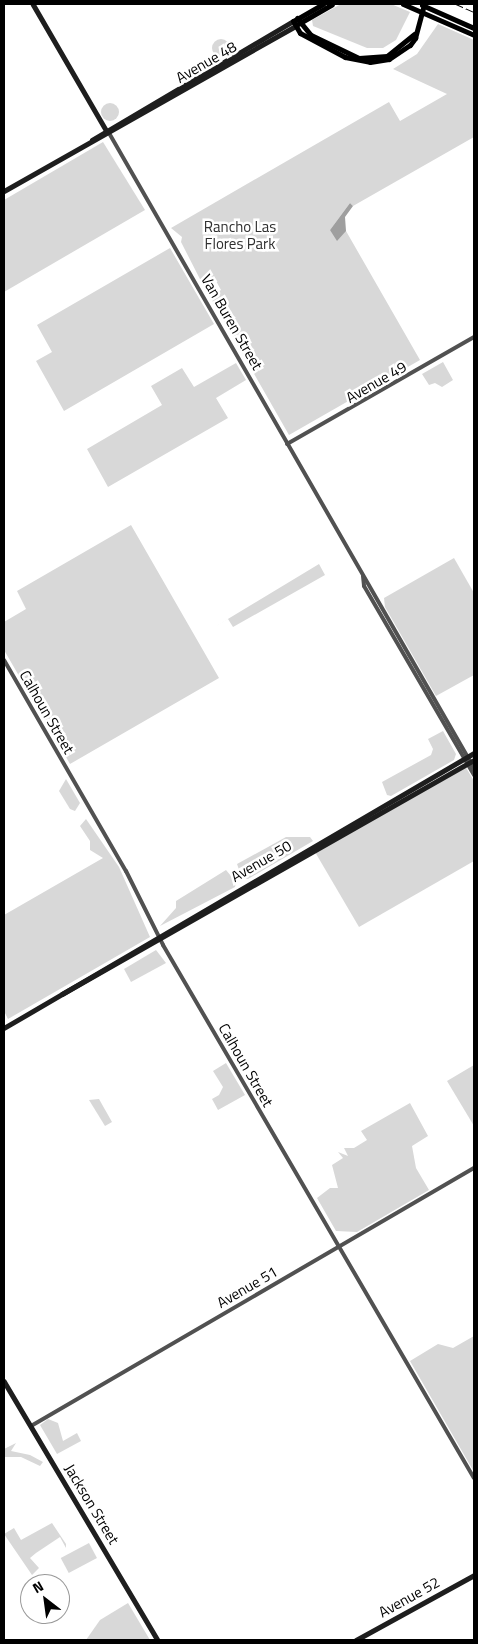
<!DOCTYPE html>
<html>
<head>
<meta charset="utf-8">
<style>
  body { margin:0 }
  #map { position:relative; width:478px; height:1644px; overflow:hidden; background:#fff; font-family:"Titillium Web",sans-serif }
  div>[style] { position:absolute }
  .green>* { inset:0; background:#d8d8d8; transform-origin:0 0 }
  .round { border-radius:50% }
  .water>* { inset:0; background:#9f9f9f }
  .tertiary>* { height:4px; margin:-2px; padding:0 2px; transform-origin:2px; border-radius:2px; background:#515151 }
  .secondary>* { height:4.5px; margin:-2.25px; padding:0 2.25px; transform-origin:2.25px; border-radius:2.25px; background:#1e1e1e }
  .primary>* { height:5px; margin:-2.5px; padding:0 2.5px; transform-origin:2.5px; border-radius:2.5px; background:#000 }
  .rail>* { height:1px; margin-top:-0.5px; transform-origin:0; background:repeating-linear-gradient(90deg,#000 0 8px,transparent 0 10.5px) }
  span { translate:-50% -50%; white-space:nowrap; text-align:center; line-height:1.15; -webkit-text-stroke:5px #fff; paint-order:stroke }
  .street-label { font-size:15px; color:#000 }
  .park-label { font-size:15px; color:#2f2f2f }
  .frame { position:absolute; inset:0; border:5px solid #000; pointer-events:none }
  .north { position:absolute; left:20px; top:1574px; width:50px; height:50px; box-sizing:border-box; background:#fff; border:1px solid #999; border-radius:50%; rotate:330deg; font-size:14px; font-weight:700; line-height:20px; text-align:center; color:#000 }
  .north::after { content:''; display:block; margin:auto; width:18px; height:22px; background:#000; clip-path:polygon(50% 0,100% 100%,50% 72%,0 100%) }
</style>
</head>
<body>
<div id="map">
  <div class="green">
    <div style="clip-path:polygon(341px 4px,391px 4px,410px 12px,396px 40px,383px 48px,367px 48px,313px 26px,312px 20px)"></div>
    <div style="clip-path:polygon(438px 24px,474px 40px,474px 137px,353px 206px,350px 203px,330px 230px,346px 231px,420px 360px,289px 435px,210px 297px,221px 290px,215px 279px,203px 285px,181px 242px,182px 237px,171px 228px,389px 102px,400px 121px,447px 94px,393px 69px,417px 54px)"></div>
    <div class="round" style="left:212px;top:39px;width:18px;height:18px"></div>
    <div class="round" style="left:101px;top:103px;width:18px;height:18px"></div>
    <div style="clip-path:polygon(103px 142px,145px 210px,4px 292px,4px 200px)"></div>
    <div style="clip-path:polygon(170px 248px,214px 324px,64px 411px,36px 361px,52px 352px,37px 325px)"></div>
    <div style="clip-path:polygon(443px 362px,453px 380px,442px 387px,435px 383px,429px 385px,422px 374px)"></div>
    <div style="clip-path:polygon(236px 363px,246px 380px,216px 398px,228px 418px,108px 487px,87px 449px,162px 405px,151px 386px,182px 368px,194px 387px)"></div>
    <div style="clip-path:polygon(131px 525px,219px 678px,70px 764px,4px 650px,4px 622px,26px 609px,17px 591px)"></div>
    <div style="clip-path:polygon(454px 558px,474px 593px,474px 675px,436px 696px,385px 607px,384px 598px)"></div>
    <div style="clip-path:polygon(319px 564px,325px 575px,233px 627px,228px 619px,213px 628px)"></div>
    <div style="clip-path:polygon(443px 731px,456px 754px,454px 760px,391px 796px,387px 795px,382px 782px,431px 755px,433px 749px,428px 739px)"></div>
    <div style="clip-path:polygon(465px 766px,474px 781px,474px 861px,359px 927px,315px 852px)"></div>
    <div style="clip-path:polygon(66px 779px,80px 803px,75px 811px,70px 809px,59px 791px)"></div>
    <div style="clip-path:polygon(86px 819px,119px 867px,150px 937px,8px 1019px,4px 1011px,4px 915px,103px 858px,90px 850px,90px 841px,80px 826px)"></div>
    <div style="clip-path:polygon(286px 837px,310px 837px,313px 841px,248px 879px,242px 878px,237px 864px)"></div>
    <div style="clip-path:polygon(226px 870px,236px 882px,235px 887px,160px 926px,176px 908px,176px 901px)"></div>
    <div style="clip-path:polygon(156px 950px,166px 963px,131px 982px,124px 969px)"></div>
    <div style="clip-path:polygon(226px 1063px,245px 1095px,218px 1110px,212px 1099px,219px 1095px,223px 1087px,213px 1071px)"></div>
    <div style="clip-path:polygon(474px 1065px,474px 1126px,447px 1081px)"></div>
    <div style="clip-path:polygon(99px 1099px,112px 1122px,105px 1126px,89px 1100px)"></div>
    <div style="clip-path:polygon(410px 1103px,428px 1136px,412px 1146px,416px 1168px,429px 1190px,357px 1232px,336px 1231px,317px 1198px,330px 1188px,338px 1188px,332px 1165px,343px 1158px,338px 1152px,348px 1156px,344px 1148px,354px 1148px,367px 1140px,361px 1131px)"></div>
    <div style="clip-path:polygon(474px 1336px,474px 1472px,410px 1361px,438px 1344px,453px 1348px)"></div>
    <div style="clip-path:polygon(48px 1419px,58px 1423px,63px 1441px,77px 1433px,81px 1441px,57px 1454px,40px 1425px)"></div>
    <div style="clip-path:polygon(16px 1443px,11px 1451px,30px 1455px,43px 1462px,40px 1466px,21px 1457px,4px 1457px,4px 1449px)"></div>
    <div style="clip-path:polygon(52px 1523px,66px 1544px,66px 1548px,60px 1537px,36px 1553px,30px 1558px,39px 1568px,32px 1575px,4px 1534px,14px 1528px,21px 1540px)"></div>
    <div style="left:89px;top:1543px;width:17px;height:32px;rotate:62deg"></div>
    <div style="clip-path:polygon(128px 1603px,150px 1640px,86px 1640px,100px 1620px)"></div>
  </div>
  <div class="water">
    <div style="clip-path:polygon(350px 203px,353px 206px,345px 217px,346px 231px,337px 241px,330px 230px)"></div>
  </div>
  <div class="tertiary">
    <div style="left:109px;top:133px;width:732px;rotate:60.11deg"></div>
    <div style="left:287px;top:444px;width:215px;rotate:-29.8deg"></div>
    <div style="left:363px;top:576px;width:10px;rotate:84deg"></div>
    <div style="left:364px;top:586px;width:219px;rotate:59.8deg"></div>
    <div style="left:4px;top:660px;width:244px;rotate:60deg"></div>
    <div style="left:126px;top:871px;width:83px;rotate:63.4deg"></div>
    <div style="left:163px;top:945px;width:617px;rotate:59.74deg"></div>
    <div style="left:31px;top:1426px;width:513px;rotate:-30.22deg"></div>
  </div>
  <div class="secondary">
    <div style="left:33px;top:4px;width:146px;rotate:59.9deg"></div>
    <div style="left:92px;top:140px;width:234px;rotate:-30.6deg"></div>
    <div style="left:4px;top:191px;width:335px;rotate:-29.5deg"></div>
    <div style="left:62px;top:994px;width:474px;rotate:-29.6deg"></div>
    <div style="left:4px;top:1028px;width:545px;rotate:-30.33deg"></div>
    <div style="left:4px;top:1381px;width:301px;rotate:59.3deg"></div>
    <div style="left:356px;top:1640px;width:135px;rotate:-28.8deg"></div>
  </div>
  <div class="primary">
    <div style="left:323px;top:4px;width:34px;rotate:150deg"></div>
    <div style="left:293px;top:21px;width:14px;rotate:60deg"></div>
    <div style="left:300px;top:33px;width:51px;rotate:28.1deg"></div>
    <div style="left:345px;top:57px;width:25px;rotate:11deg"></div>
    <div style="left:370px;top:62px;width:19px;rotate:-9deg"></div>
    <div style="left:389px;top:59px;width:25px;rotate:-34deg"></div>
    <div style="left:410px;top:45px;width:9px;rotate:-54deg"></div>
    <div style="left:415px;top:38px;width:35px;rotate:-75deg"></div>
    <div style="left:403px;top:4px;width:77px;rotate:23.6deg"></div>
    <div style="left:422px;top:5px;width:57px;rotate:23.9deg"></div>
    <div style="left:297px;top:18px;width:22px;rotate:51deg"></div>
    <div style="left:311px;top:35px;width:53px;rotate:25.6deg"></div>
    <div style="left:359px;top:58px;width:28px;rotate:-4deg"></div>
    <div style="left:387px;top:56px;width:35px;rotate:-39deg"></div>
    <div style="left:298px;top:24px;width:39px;rotate:-30deg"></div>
  </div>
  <div class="rail">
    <div style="left:456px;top:4px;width:20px;rotate:24deg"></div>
  </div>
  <div class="street-label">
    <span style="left:206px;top:62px;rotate:-30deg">Avenue 48</span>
    <span style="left:232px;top:322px;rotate:60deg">Van Buren Street</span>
    <span style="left:376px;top:382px;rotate:-30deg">Avenue 49</span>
    <span style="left:47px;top:712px;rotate:60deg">Calhoun Street</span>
    <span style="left:261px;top:861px;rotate:-30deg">Avenue 50</span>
    <span style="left:246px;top:1065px;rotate:60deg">Calhoun Street</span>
    <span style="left:247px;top:1287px;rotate:-30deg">Avenue 51</span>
    <span style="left:92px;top:1504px;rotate:59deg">Jackson Street</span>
    <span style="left:409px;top:1597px;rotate:-29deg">Avenue 52</span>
  </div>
  <div class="park-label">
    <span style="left:240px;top:235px">Rancho Las<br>Flores Park</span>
  </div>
  <div class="frame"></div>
  <div class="north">N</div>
</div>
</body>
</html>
